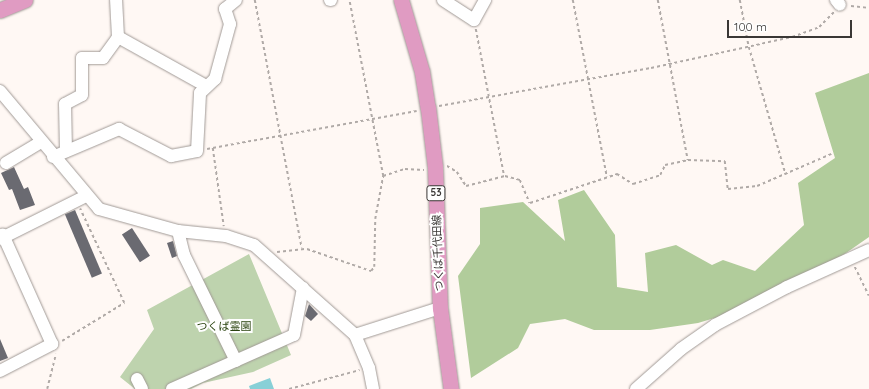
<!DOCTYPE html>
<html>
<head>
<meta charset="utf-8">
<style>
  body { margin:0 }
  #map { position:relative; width:869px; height:389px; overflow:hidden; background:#fff8f4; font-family:Quicksand,"Noto Sans JP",sans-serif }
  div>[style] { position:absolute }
  .green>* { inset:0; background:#bed3ae }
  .forest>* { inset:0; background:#b1cc9b }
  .water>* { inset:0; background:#88d0d7 }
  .building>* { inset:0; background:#6a6a71; transform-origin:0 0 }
  .path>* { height:1.5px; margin-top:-0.75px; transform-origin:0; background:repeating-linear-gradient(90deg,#b0aaa7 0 3px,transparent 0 6px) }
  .roads { filter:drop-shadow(0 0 1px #a19a96) drop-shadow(0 0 1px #a19a96) }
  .minor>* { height:12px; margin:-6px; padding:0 6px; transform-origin:6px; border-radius:6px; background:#fff }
  .major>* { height:15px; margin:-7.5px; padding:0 7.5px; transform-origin:7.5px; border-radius:7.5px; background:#e09bc2 }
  span { translate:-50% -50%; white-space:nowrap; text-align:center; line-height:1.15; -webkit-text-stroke:4px #fff; paint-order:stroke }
  .shield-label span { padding:1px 3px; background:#fff; border:1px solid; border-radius:3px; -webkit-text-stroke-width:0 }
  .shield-label { font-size:10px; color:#3a3735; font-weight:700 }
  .street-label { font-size:11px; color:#3a3735 }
  .park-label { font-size:11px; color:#2a430f }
  .scale { position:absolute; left:727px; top:20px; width:125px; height:18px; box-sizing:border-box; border:2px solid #3a3735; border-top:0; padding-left:5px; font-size:12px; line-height:14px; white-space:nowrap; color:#3a3735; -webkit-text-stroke:3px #fff; paint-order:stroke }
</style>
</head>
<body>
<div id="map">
  <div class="green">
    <div style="clip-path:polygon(249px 254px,291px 355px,253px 372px,203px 383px,191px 389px,135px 389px,120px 377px,154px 329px,147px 310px)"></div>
  </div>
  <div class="forest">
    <div style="clip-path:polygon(869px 73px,869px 237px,813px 276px,728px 314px,698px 323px,650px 330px,594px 330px,565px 319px,530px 324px,518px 348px,471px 378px,458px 276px,480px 244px,480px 208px,523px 202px,565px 241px,558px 200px,584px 190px,615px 235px,617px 287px,648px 292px,645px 253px,676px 245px,712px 265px,723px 260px,755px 271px,804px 225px,798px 183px,835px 158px,815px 93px)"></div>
  </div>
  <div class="water">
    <div style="clip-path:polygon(270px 378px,274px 389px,250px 389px,249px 386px)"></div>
  </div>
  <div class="building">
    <div style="clip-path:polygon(14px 167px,24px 189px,28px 187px,35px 205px,20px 210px,12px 189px,9px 190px,1px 173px)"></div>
    <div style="left:75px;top:210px;width:69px;height:11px;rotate:67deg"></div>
    <div style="left:132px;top:228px;width:33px;height:12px;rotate:57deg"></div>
    <div style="clip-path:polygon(173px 241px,177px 256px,172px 258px,167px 243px)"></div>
    <div style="clip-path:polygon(309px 304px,318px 314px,311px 321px,305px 316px)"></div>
    <div style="clip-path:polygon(0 339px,8px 358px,0 361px)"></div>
  </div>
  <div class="path">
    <div style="left:255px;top:0;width:252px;rotate:79.3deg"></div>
    <div style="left:573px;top:0;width:180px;rotate:79.1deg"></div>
    <div style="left:658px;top:0;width:163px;rotate:79.4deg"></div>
    <div style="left:688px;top:160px;width:37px;rotate:2deg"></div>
    <div style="left:725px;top:161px;width:28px;rotate:84deg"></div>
    <div style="left:728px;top:189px;width:29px;rotate:-6deg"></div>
    <div style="left:757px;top:186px;width:81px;rotate:-23.4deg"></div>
    <div style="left:740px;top:0;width:48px;rotate:79.2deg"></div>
    <div style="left:749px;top:47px;width:133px;rotate:73.9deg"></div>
    <div style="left:851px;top:6px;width:18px;rotate:6deg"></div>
    <div style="left:476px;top:29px;width:149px;rotate:79.1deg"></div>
    <div style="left:439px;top:106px;width:215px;rotate:-10.2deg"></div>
    <div style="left:651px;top:68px;width:144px;rotate:-12.4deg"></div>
    <div style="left:792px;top:37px;width:29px;rotate:-20deg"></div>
    <div style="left:819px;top:27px;width:21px;rotate:-45deg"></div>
    <div style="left:213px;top:148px;width:79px;rotate:82deg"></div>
    <div style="left:207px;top:149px;width:213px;rotate:-10.3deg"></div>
    <div style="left:447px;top:166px;width:12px;rotate:31deg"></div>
    <div style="left:457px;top:172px;width:17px;rotate:57deg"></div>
    <div style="left:466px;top:186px;width:40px;rotate:-14.4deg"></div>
    <div style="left:505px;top:176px;width:16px;rotate:15deg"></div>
    <div style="left:520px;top:180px;width:25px;rotate:67deg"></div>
    <div style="left:530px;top:203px;width:92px;rotate:-18.4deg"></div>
    <div style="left:617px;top:174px;width:19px;rotate:32deg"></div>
    <div style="left:633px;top:184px;width:28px;rotate:-18deg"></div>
    <div style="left:660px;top:175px;width:11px;rotate:-63deg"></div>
    <div style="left:665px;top:165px;width:24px;rotate:-12deg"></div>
    <div style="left:383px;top:176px;width:23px;rotate:-18deg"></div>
    <div style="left:405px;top:169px;width:19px;rotate:3deg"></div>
    <div style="left:277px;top:252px;width:30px;rotate:-6deg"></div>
    <div style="left:307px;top:249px;width:68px;rotate:19deg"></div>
    <div style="left:371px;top:271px;width:5px;rotate:-53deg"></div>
    <div style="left:374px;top:267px;width:48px;rotate:-88.8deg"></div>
    <div style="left:375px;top:219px;width:44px;rotate:-79.5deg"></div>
    <div style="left:383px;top:176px;width:179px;rotate:-100.9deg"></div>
    <div style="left:855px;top:267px;width:32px;rotate:64deg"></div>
    <div style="left:62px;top:341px;width:73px;rotate:-31.5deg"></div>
    <div style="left:124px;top:303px;width:104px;rotate:-115.1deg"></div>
    <div style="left:47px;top:389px;width:36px;rotate:-76deg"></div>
    <div style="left:289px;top:389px;width:73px;rotate:-15deg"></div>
  </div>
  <div class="roads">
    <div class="minor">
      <div style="left:330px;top:0;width:1px"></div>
      <div style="left:443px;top:0;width:37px;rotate:33deg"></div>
      <div style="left:474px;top:20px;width:23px;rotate:-61deg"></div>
      <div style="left:836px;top:0;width:6px;rotate:51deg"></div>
      <div style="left:118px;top:37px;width:101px;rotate:29.1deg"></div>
      <div style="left:0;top:91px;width:154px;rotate:50deg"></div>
      <div style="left:99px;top:209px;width:82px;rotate:15.6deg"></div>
      <div style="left:178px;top:231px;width:48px;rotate:5.9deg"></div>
      <div style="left:226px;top:236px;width:29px;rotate:18deg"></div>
      <div style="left:254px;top:245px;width:135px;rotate:41.7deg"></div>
      <div style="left:355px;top:335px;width:36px;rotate:67deg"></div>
      <div style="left:369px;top:368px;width:21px;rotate:79deg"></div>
      <div style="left:66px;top:151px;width:47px;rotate:-91.2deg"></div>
      <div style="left:65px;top:104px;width:19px;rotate:-28deg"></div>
      <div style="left:82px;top:95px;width:37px;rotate:-90deg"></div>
      <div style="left:82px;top:58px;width:21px"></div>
      <div style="left:103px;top:58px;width:26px;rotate:-54deg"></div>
      <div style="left:118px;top:37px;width:37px;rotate:-93deg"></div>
      <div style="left:53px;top:157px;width:72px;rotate:-23deg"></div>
      <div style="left:119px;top:129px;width:59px;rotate:27.4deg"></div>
      <div style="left:171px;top:156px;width:26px;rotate:-11deg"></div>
      <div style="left:197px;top:151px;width:58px;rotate:-87deg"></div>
      <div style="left:200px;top:93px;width:21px;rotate:-43deg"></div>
      <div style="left:215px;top:79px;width:57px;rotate:-74.7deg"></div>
      <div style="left:230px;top:24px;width:16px;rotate:-108deg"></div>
      <div style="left:225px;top:9px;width:14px;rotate:-39deg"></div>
      <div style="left:6px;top:163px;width:41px;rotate:-31deg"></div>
      <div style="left:178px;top:231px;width:25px;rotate:76deg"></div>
      <div style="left:184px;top:255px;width:118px;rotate:63.9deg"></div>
      <div style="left:0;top:239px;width:96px;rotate:-26.6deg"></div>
      <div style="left:355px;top:335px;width:89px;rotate:-17.6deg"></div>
      <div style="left:0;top:371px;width:59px;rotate:-27.4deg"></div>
      <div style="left:52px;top:344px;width:120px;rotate:-114.2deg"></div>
      <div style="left:137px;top:379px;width:11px;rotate:63deg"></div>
      <div style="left:172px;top:389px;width:133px;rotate:-23.9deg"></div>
      <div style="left:294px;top:335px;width:48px;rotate:-79.2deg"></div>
      <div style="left:636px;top:389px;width:60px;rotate:-41.6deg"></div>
      <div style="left:681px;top:349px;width:42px;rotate:-35.2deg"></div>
      <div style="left:715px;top:325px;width:81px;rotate:-27.8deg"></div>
      <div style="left:787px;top:287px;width:90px;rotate:-24.3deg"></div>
    </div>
    <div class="major">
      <div style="left:401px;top:0;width:75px;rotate:73.7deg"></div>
      <div style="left:422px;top:72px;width:36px;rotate:81deg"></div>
      <div style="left:428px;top:108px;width:59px;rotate:83.2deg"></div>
      <div style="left:435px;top:167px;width:141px;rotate:88deg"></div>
      <div style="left:440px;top:308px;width:82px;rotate:82.3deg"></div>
      <div style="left:0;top:10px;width:27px;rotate:-22deg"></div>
    </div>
  </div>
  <div class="shield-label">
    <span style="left:436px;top:193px">53</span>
  </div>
  <div class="street-label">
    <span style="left:438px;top:253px;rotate:-92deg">つくば千代田線</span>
  </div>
  <div class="park-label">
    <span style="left:224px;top:326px">つくば霊園</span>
  </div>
  <div class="scale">100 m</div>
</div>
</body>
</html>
